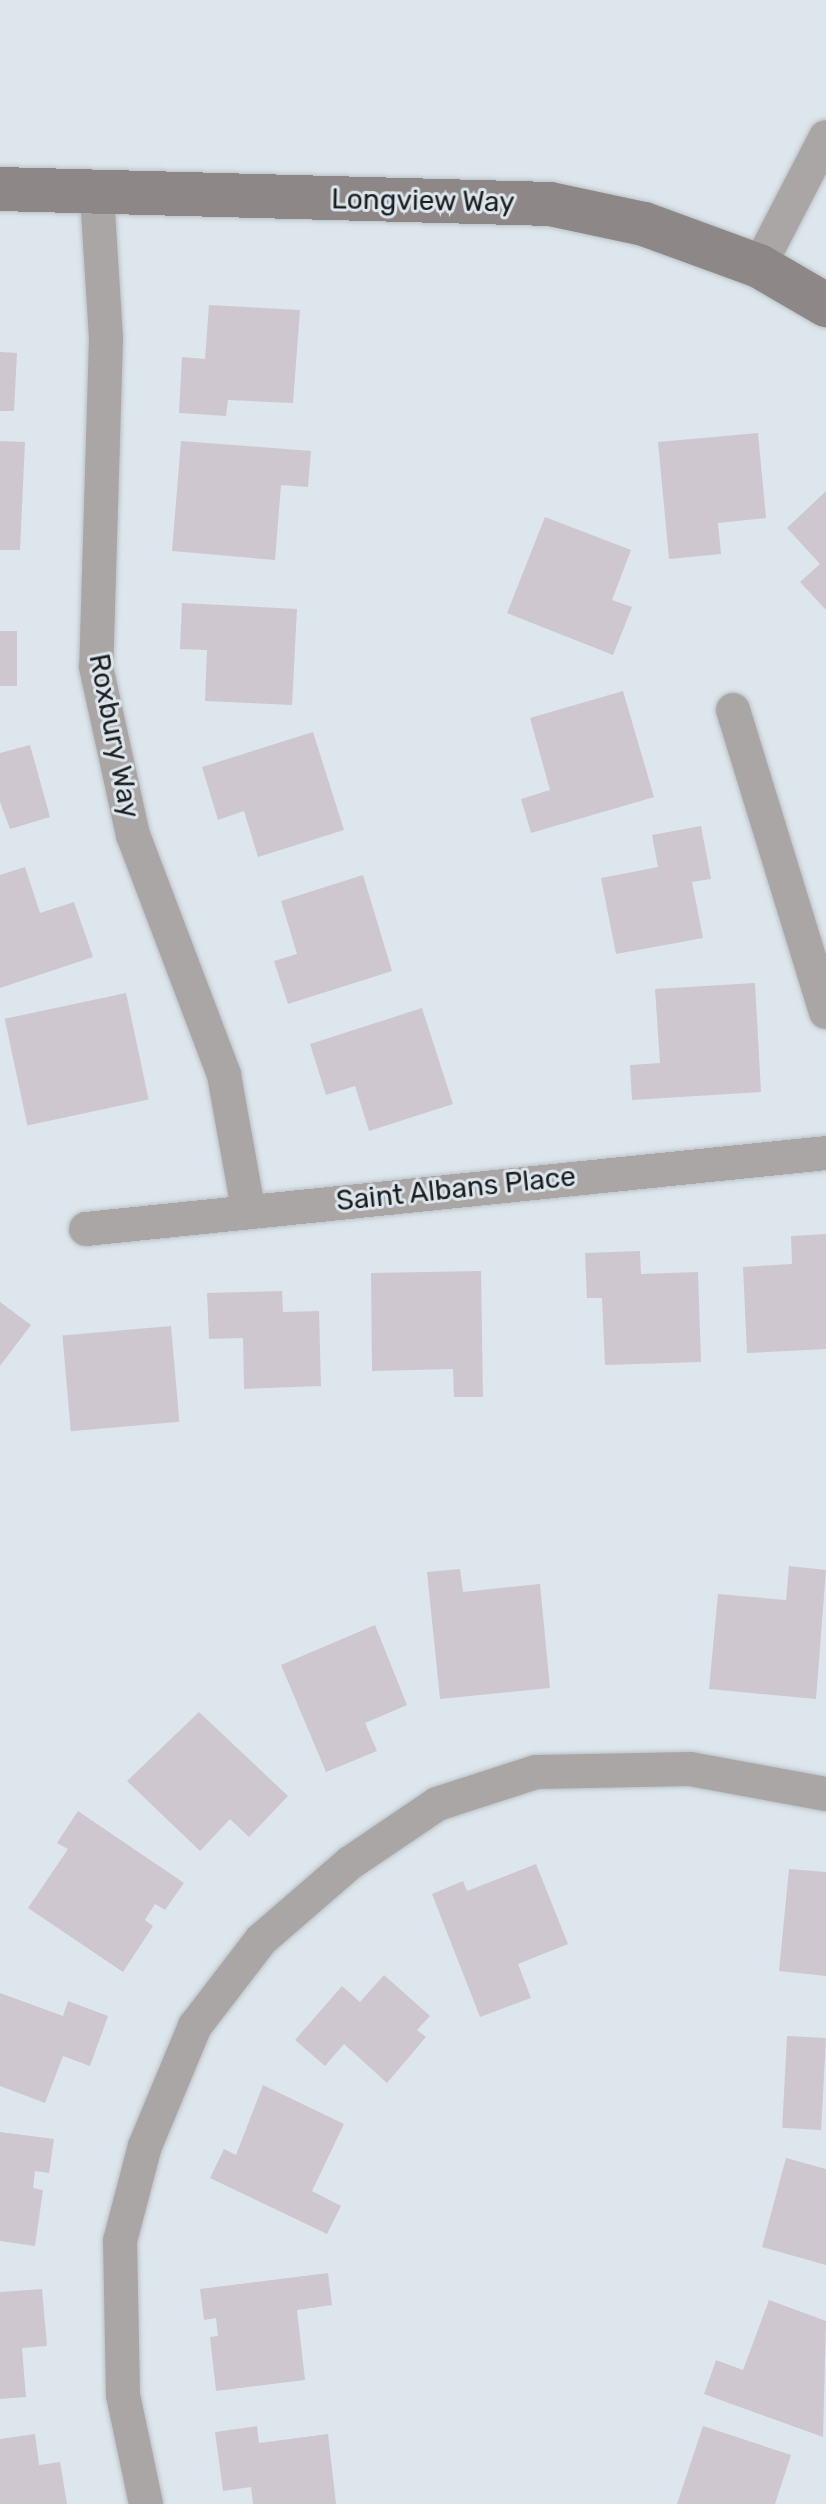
<!DOCTYPE html>
<html>
<head>
<meta charset="utf-8">
<style>
  body { margin:0 }
  #map { position:relative; width:826px; height:2504px; overflow:hidden; background:#dde6ec; font-family:Rubik,sans-serif }
  div>[style] { position:absolute }
  .building>* { inset:0; background:#cec7cf; transform-origin:0 0 }
  .roads { filter:drop-shadow(0 0 2px #bac2c7) drop-shadow(0 0 2px #bac2c7) }
  .street>* { height:34px; margin:-17px; padding:0 17px; transform-origin:17px; border-radius:17px; background:#aba6a6 }
  .secondary>* { height:44px; margin:-22px; padding:0 22px; transform-origin:22px; border-radius:22px; background:#8e8788 }
  span { translate:-50% -50%; white-space:nowrap; text-align:center; line-height:1.15; -webkit-text-stroke:6px #dde6ec; paint-order:stroke }
  .street-label { font-size:28px; color:#1a1d1f }
</style>
</head>
<body>
<div id="map">
  <div class="building">
    <div style="clip-path:polygon(209px 305px,300px 310px,293px 403px,228px 400px,226px 416px,179px 413px,182px 357px,205px 359px)"></div>
    <div style="clip-path:polygon(0 352px,17px 353px,14px 411px,0 411px)"></div>
    <div style="clip-path:polygon(758px 433px,766px 518px,718px 523px,721px 554px,669px 559px,658px 442px)"></div>
    <div style="clip-path:polygon(0 441px,25px 442px,20px 550px,0 550px)"></div>
    <div style="clip-path:polygon(181px 441px,311px 451px,308px 487px,281px 485px,275px 560px,172px 551px)"></div>
    <div style="clip-path:polygon(826px 491px,826px 610px,800px 582px,820px 564px,787px 528px)"></div>
    <div style="clip-path:polygon(545px 517px,631px 550px,612px 600px,632px 607px,613px 655px,507px 613px)"></div>
    <div style="clip-path:polygon(182px 603px,297px 609px,292px 705px,205px 701px,207px 650px,180px 649px)"></div>
    <div style="left:0;top:631px;width:17px;height:55px"></div>
    <div style="clip-path:polygon(623px 691px,654px 797px,531px 833px,521px 799px,550px 790px,530px 718px)"></div>
    <div style="clip-path:polygon(313px 732px,344px 830px,258px 857px,244px 811px,218px 820px,202px 767px)"></div>
    <div style="clip-path:polygon(30px 745px,50px 817px,10px 829px,0 802px,0 753px)"></div>
    <div style="clip-path:polygon(701px 826px,711px 879px,692px 882px,703px 938px,616px 954px,601px 878px,658px 867px,652px 835px)"></div>
    <div style="clip-path:polygon(25px 867px,40px 913px,74px 902px,93px 957px,0 988px,0 875px)"></div>
    <div style="clip-path:polygon(363px 875px,392px 971px,288px 1004px,274px 961px,297px 954px,281px 901px)"></div>
    <div style="clip-path:polygon(755px 983px,761px 1092px,632px 1100px,630px 1065px,660px 1063px,655px 989px)"></div>
    <div style="left:126px;top:993px;width:109px;height:124px;rotate:78deg"></div>
    <div style="clip-path:polygon(422px 1008px,453px 1104px,369px 1131px,355px 1086px,326px 1095px,310px 1044px)"></div>
    <div style="clip-path:polygon(826px 1234px,826px 1349px,747px 1353px,743px 1267px,792px 1264px,791px 1236px)"></div>
    <div style="clip-path:polygon(640px 1251px,641px 1274px,698px 1272px,701px 1362px,605px 1365px,602px 1298px,587px 1298px,585px 1253px)"></div>
    <div style="clip-path:polygon(481px 1271px,483px 1397px,454px 1397px,453px 1369px,372px 1371px,371px 1273px)"></div>
    <div style="clip-path:polygon(282px 1291px,283px 1312px,319px 1311px,321px 1386px,244px 1389px,243px 1338px,209px 1339px,207px 1293px)"></div>
    <div style="clip-path:polygon(0 1302px,31px 1325px,0 1366px)"></div>
    <div style="left:171px;top:1326px;width:96px;height:109px;rotate:85deg"></div>
    <div style="clip-path:polygon(789px 1566px,826px 1570px,816px 1699px,709px 1689px,718px 1594px,786px 1600px)"></div>
    <div style="clip-path:polygon(460px 1569px,463px 1592px,540px 1584px,550px 1688px,440px 1699px,427px 1572px)"></div>
    <div style="clip-path:polygon(375px 1625px,407px 1705px,365px 1723px,377px 1751px,326px 1772px,281px 1665px)"></div>
    <div style="clip-path:polygon(199px 1712px,288px 1796px,249px 1837px,230px 1819px,200px 1851px,127px 1781px)"></div>
    <div style="clip-path:polygon(78px 1811px,184px 1883px,165px 1910px,155px 1904px,145px 1920px,153px 1926px,123px 1972px,28px 1908px,68px 1849px,57px 1843px)"></div>
    <div style="clip-path:polygon(536px 1864px,568px 1944px,518px 1964px,531px 1998px,480px 2017px,432px 1894px,463px 1881px,467px 1891px)"></div>
    <div style="clip-path:polygon(789px 1869px,826px 1872px,826px 1976px,779px 1971px)"></div>
    <div style="clip-path:polygon(384px 1975px,430px 2016px,417px 2030px,426px 2037px,387px 2083px,344px 2044px,325px 2066px,295px 2040px,342px 1986px,360px 2002px)"></div>
    <div style="clip-path:polygon(0 1993px,63px 2016px,68px 2001px,108px 2016px,90px 2066px,63px 2056px,45px 2103px,0 2086px)"></div>
    <div style="left:787px;top:2036px;width:39px;height:92px;rotate:3deg"></div>
    <div style="clip-path:polygon(263px 2085px,344px 2124px,312px 2191px,341px 2206px,327px 2234px,210px 2178px,224px 2149px,236px 2155px)"></div>
    <div style="clip-path:polygon(0 2132px,54px 2139px,49px 2173px,35px 2171px,33px 2188px,43px 2190px,35px 2246px,0 2241px)"></div>
    <div style="clip-path:polygon(786px 2158px,826px 2169px,826px 2265px,762px 2247px)"></div>
    <div style="clip-path:polygon(328px 2273px,332px 2305px,297px 2310px,305px 2380px,216px 2391px,210px 2337px,218px 2336px,216px 2318px,204px 2320px,200px 2289px)"></div>
    <div style="clip-path:polygon(42px 2289px,47px 2346px,22px 2348px,26px 2397px,0 2399px,0 2292px)"></div>
    <div style="clip-path:polygon(769px 2300px,826px 2321px,823px 2437px,704px 2394px,716px 2360px,743px 2370px)"></div>
    <div style="clip-path:polygon(257px 2426px,259px 2443px,328px 2434px,336px 2504px,253px 2504px,251px 2487px,223px 2491px,215px 2432px)"></div>
    <div style="clip-path:polygon(703px 2426px,791px 2455px,775px 2504px,677px 2504px)"></div>
    <div style="clip-path:polygon(35px 2434px,39px 2465px,60px 2462px,67px 2504px,0 2504px,0 2439px)"></div>
  </div>
  <div class="roads">
    <div class="street">
      <div style="left:97px;top:195px;width:143px;rotate:86.4deg"></div>
      <div style="left:106px;top:338px;width:329px;rotate:91.7deg"></div>
      <div style="left:96px;top:667px;width:172px;rotate:77.6deg"></div>
      <div style="left:133px;top:835px;width:257px;rotate:69.2deg"></div>
      <div style="left:224px;top:1075px;width:136px;rotate:79.8deg"></div>
      <div style="left:759px;top:266px;width:145px;rotate:-62.6deg"></div>
      <div style="left:733px;top:710px;width:316px;rotate:72.9deg"></div>
      <div style="left:86px;top:1229px;width:744px;rotate:-5.86deg"></div>
      <div style="left:146px;top:2504px;width:111px;rotate:-101.9deg"></div>
      <div style="left:123px;top:2395px;width:154px;rotate:-91.1deg"></div>
      <div style="left:120px;top:2241px;width:98px;rotate:-75.3deg"></div>
      <div style="left:145px;top:2146px;width:130px;rotate:-67.4deg"></div>
      <div style="left:195px;top:2026px;width:108px;rotate:-52.5deg"></div>
      <div style="left:261px;top:1940px;width:118px;rotate:-40.9deg"></div>
      <div style="left:350px;top:1863px;width:105px;rotate:-34.1deg"></div>
      <div style="left:437px;top:1804px;width:104px;rotate:-17.9deg"></div>
      <div style="left:536px;top:1772px;width:154px;rotate:-1.1deg"></div>
      <div style="left:690px;top:1769px;width:138px;rotate:10.4deg"></div>
    </div>
    <div class="secondary">
      <div style="left:0;top:189px;width:550px;rotate:1.56deg"></div>
      <div style="left:550px;top:204px;width:96px;rotate:12deg"></div>
      <div style="left:644px;top:224px;width:122px;rotate:20.1deg"></div>
      <div style="left:759px;top:266px;width:78px;rotate:30.2deg"></div>
    </div>
  </div>
  <div class="street-label">
    <span style="left:423px;top:201px;rotate:1deg">Longview Way</span>
    <span style="left:114px;top:736px;rotate:79deg">Roxbury Way</span>
    <span style="left:456px;top:1189px;rotate:-6deg">Saint Albans Place</span>
  </div>
</div>
</body>
</html>
